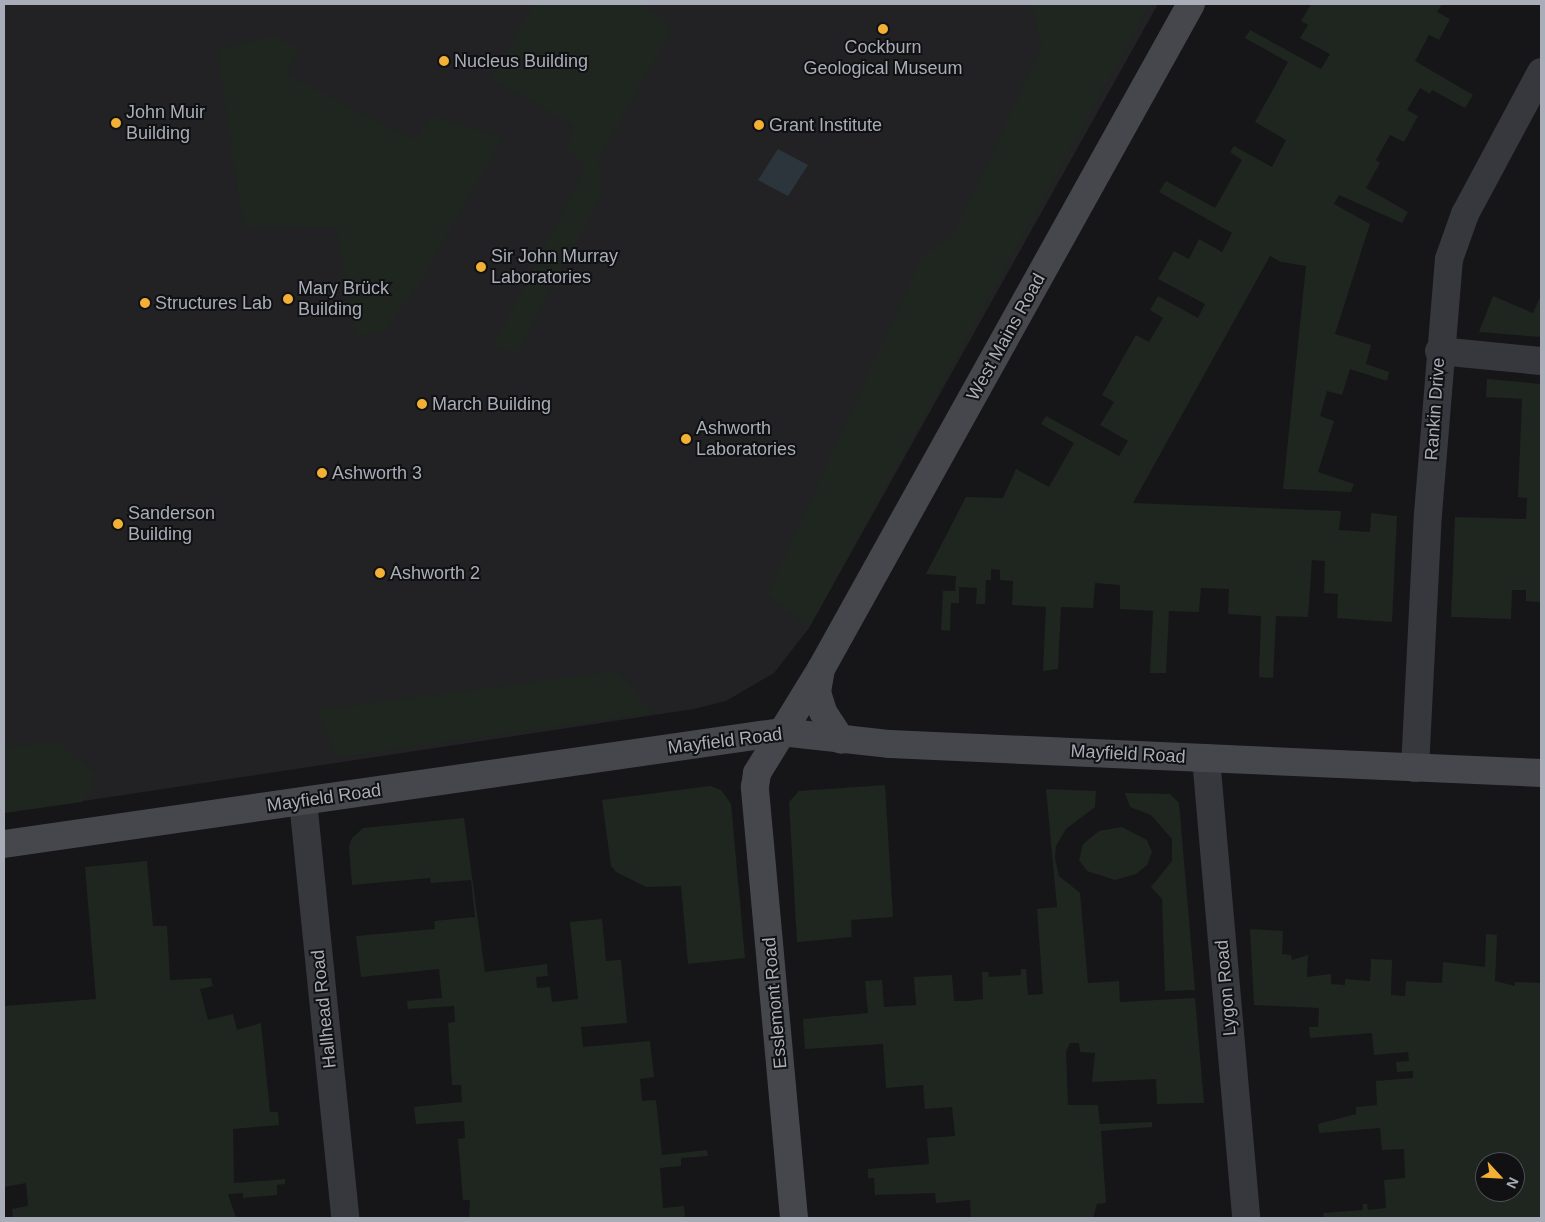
<!DOCTYPE html>
<html>
<head>
<meta charset="utf-8">
<style>
  body { margin:0 }
  #map { position:relative; width:1545px; height:1222px; overflow:hidden; background:#161618; font-family:Helvetica,sans-serif }
  div>[style] { position:absolute }
  .built>* { inset:0; background:#222225 }
  .green>* { inset:0; background:#1e261f }
  .water>* { inset:0; background:#2c353c }
  .street>* { height:28px; margin:-14px; padding:0 14px; transform-origin:14px; border-radius:14px; background:#37383d }
  .secondary>* { height:28px; margin:-14px; padding:0 14px; transform-origin:14px; border-radius:14px; background:#45474d }
  .dots>* { width:14px; height:14px; translate:-50% -50%; box-sizing:border-box; border:2px solid #111113; border-radius:50% }
  span { translate:-50% -50%; white-space:nowrap; text-align:center; line-height:1.15; -webkit-text-stroke:4px #111113; paint-order:stroke }
  .poi-label { font-size:18px; color:#a8adb8 }
  .left { translate:0 -50%; text-align:left }
  .street-label { font-size:18px; color:#a8adb8 }
  .frame { position:absolute; inset:0; border:5px solid #a8adb8; pointer-events:none }
  .north { position:absolute; left:1475px; top:1152px; width:50px; height:50px; box-sizing:border-box; background:#111113; border:1px solid #4d4f55; border-radius:50%; rotate:115deg; font-size:14px; font-weight:700; line-height:20px; text-align:center; color:#a8adb8 }
  .north::after { content:''; display:block; margin:auto; width:18px; height:22px; background:#f2b134; clip-path:polygon(50% 0,100% 100%,50% 72%,0 100%) }
</style>
</head>
<body>
<div id="map">
  <div class="built">
    <div style="clip-path:polygon(4px 4px,1158px 4px,809px 628px,774px 673px,726px 701px,694px 709px,4px 813px)"></div>
  </div>
  <div class="green">
    <div style="clip-path:polygon(534px 4px,639px 4px,663px 16px,671px 31px,599px 159px,602px 193px,517px 353px,493px 347px,585px 167px,567px 147px,575px 126px,491px 79px)"></div>
    <div style="clip-path:polygon(1031px 4px,1150px 4px,809px 628px,767px 595px,923px 255px,953px 236px,1042px 46px)"></div>
    <div style="clip-path:polygon(1311px 4px,1442px 4px,1437px 12px,1450px 19px,1439px 40px,1429px 35px,1415px 61px,1473px 95px,1465px 108px,1432px 90px,1430px 94px,1420px 88px,1407px 110px,1418px 116px,1404px 142px,1390px 135px,1376px 160px,1380px 163px,1366px 188px,1408px 212px,1402px 223px,1339px 195px,1334px 204px,1370px 224px,1335px 334px,1371px 345px,1366px 364px,1389px 372px,1387px 381px,1350px 369px,1342px 395px,1327px 391px,1320px 416px,1334px 421px,1318px 472px,1354px 484px,1351px 492px,1283px 489px,1306px 266px,1281px 262px,1270px 256px,1133px 503px,1341px 511px,1339px 530px,1370px 532px,1371px 513px,1397px 516px,1392px 622px,1337px 618px,1338px 594px,1324px 593px,1325px 561px,1312px 560px,1308px 617px,1276px 616px,1273px 678px,1259px 677px,1261px 616px,1228px 614px,1229px 589px,1201px 588px,1199px 612px,1169px 611px,1166px 673px,1150px 673px,1153px 611px,1120px 609px,1120px 585px,1095px 583px,1093px 608px,1061px 607px,1058px 669px,1043px 671px,1046px 607px,1012px 605px,1013px 581px,1000px 580px,1000px 570px,991px 569px,991px 580px,986px 580px,985px 604px,976px 604px,977px 588px,959px 587px,959px 603px,951px 603px,950px 631px,941px 630px,943px 591px,955px 591px,956px 576px,926px 574px,966px 497px,1003px 498px,1016px 469px,1049px 487px,1074px 443px,1041px 424px,1046px 416px,1119px 456px,1128px 441px,1100px 425px,1114px 402px,1102px 395px,1136px 335px,1149px 342px,1163px 318px,1150px 310px,1158px 296px,1198px 318px,1205px 304px,1158px 279px,1174px 251px,1189px 259px,1199px 239px,1222px 252px,1232px 233px,1159px 192px,1166px 181px,1215px 208px,1242px 160px,1230px 152px,1234px 146px,1272px 167px,1286px 140px,1255px 122px,1288px 62px,1245px 38px,1250px 30px,1321px 69px,1330px 54px,1300px 38px,1308px 25px,1301px 21px)"></div>
    <div style="clip-path:polygon(274px 36px,299px 49px,287px 75px,416px 140px,432px 115px,503px 138px,413px 294px,384px 330px,356px 337px,336px 227px,243px 226px,217px 49px)"></div>
    <div style="clip-path:polygon(1541px 295px,1541px 337px,1479px 332px,1493px 296px,1533px 313px)"></div>
    <div style="clip-path:polygon(1487px 379px,1541px 384px,1541px 627px,1540px 602px,1526px 601px,1526px 590px,1512px 590px,1511px 619px,1451px 617px,1455px 517px,1526px 519px,1527px 498px,1518px 497px,1522px 399px,1486px 397px)"></div>
    <div style="clip-path:polygon(616px 671px,655px 713px,336px 758px,317px 710px)"></div>
    <div style="clip-path:polygon(59px 743px,95px 774px,92px 789px,82px 802px,4px 813px,4px 747px)"></div>
    <div style="clip-path:polygon(885px 785px,893px 917px,851px 920px,852px 937px,797px 942px,789px 802px,799px 791px)"></div>
    <div style="clip-path:polygon(710px 786px,721px 790px,731px 804px,745px 958px,688px 964px,681px 886px,646px 887px,616px 872px,611px 866px,602px 800px)"></div>
    <div style="clip-path:polygon(1046px 789px,1096px 791px,1095px 807px,1066px 829px,1056px 846px,1055px 859px,1059px 876px,1080px 893px,1088px 983px,1119px 981px,1120px 1002px,1195px 998px,1204px 1103px,1157px 1104px,1156px 1079px,1092px 1082px,1095px 1053px,1080px 1052px,1079px 1043px,1070px 1043px,1066px 1052px,1068px 1105px,1098px 1105px,1100px 1124px,1152px 1122px,1152px 1127px,1101px 1131px,1106px 1203px,1097px 1204px,1093px 1218px,971px 1218px,970px 1200px,936px 1203px,935px 1193px,875px 1195px,874px 1178px,868px 1178px,868px 1169px,929px 1164px,927px 1138px,955px 1136px,952px 1107px,925px 1109px,923px 1085px,886px 1088px,883px 1044px,805px 1049px,803px 1019px,868px 1013px,865px 981px,882px 980px,884px 1007px,916px 1005px,914px 977px,952px 975px,954px 1001px,968px 1001px,983px 999px,982px 972px,988px 972px,989px 977px,1021px 975px,1021px 969px,1026px 969px,1028px 995px,1043px 994px,1037px 909px,1057px 907px)"></div>
    <div style="clip-path:polygon(1125px 793px,1170px 794px,1179px 803px,1195px 990px,1165px 991px,1162px 899px,1151px 887px,1172px 861px,1172px 839px,1151px 815px,1130px 807px)"></div>
    <div style="clip-path:polygon(464px 818px,485px 972px,547px 964px,548px 976px,536px 977px,537px 988px,550px 987px,552px 1002px,578px 999px,570px 922px,602px 919px,606px 961px,621px 960px,627px 1023px,581px 1027px,583px 1047px,650px 1041px,654px 1077px,640px 1079px,642px 1101px,656px 1100px,662px 1155px,707px 1150px,708px 1156px,681px 1158px,681px 1166px,660px 1168px,663px 1208px,684px 1206px,685px 1218px,469px 1218px,470px 1200px,463px 1200px,458px 1139px,465px 1138px,464px 1121px,416px 1124px,414px 1107px,462px 1102px,461px 1085px,452px 1085px,448px 1023px,455px 1022px,454px 1006px,408px 1009px,407px 1001px,442px 998px,439px 969px,361px 977px,356px 936px,435px 929px,434px 921px,475px 917px,471px 880px,431px 883px,430px 878px,352px 885px,349px 847px,352px 838px,363px 828px)"></div>
    <div style="clip-path:polygon(1122px 827px,1147px 840px,1152px 852px,1147px 865px,1136px 874px,1115px 880px,1087px 871px,1079px 860px,1083px 844px,1099px 831px)"></div>
    <div style="clip-path:polygon(147px 861px,153px 926px,167px 926px,170px 980px,211px 978px,213px 986px,200px 989px,208px 1020px,233px 1014px,237px 1030px,261px 1023px,270px 1112px,278px 1112px,279px 1125px,233px 1129px,234px 1183px,285px 1179px,285px 1184px,277px 1185px,277px 1195px,243px 1198px,243px 1193px,228px 1194px,236px 1218px,13px 1218px,12px 1209px,28px 1206px,26px 1183px,4px 1187px,4px 1006px,96px 999px,85px 867px)"></div>
    <div style="clip-path:polygon(evenodd,1250px 929px,1283px 931px,1282px 954px,1291px 955px,1292px 960px,1308px 955px,1307px 977px,1331px 974px,1331px 984px,1345px 985px,1345px 979px,1370px 981px,1371px 959px,1392px 960px,1391px 995px,1405px 996px,1406px 981px,1442px 983px,1443px 962px,1485px 967px,1486px 934px,1497px 935px,1495px 981px,1515px 986px,1515px 982px,1541px 983px,1541px 1218px,1324px 1218px,1323px 1213px,1363px 1210px,1363px 1204px,1367px 1204px,1368px 1210px,1386px 1208px,1384px 1180px,1405px 1178px,1404px 1149px,1382px 1150px,1380px 1128px,1319px 1133px,1318px 1124px,1356px 1114px,1356px 1107px,1377px 1105px,1376px 1081px,1413px 1078px,1413px 1071px,1397px 1072px,1396px 1062px,1409px 1061px,1408px 1052px,1374px 1055px,1372px 1033px,1310px 1038px,1309px 1027px,1318px 1027px,1319px 1008px,1254px 1005px,1250px 929px,1485px 1162px,1515px 1162px,1515px 1192px,1485px 1192px,1485px 1162px)"></div>
  </div>
  <div class="water">
    <div style="clip-path:polygon(778px 149px,808px 165px,788px 196px,758px 180px)"></div>
  </div>
  <div class="street">
    <div style="left:1439px;top:351px;width:102px;rotate:5.6deg"></div>
    <div style="left:1206px;top:758px;width:462px;rotate:85deg"></div>
    <div style="left:1415px;top:768px;width:254px;rotate:-87.1deg"></div>
    <div style="left:1428px;top:514px;width:256px;rotate:-85.3deg"></div>
    <div style="left:1449px;top:259px;width:48px;rotate:-70.4deg"></div>
    <div style="left:1465px;top:214px;width:161px;rotate:-61.8deg"></div>
    <div style="left:303px;top:801px;width:419px;rotate:84.2deg"></div>
  </div>
  <div class="secondary">
    <div style="left:821px;top:669px;width:23px;rotate:100deg"></div>
    <div style="left:817px;top:692px;width:21px;rotate:73deg"></div>
    <div style="left:823px;top:712px;width:33px;rotate:57deg"></div>
    <div style="left:4px;top:844px;width:785px;rotate:-8.2deg"></div>
    <div style="left:781px;top:732px;width:110px;rotate:6.3deg"></div>
    <div style="left:890px;top:744px;width:652px;rotate:2.55deg"></div>
    <div style="left:794px;top:1218px;width:433px;rotate:-95.2deg"></div>
    <div style="left:755px;top:787px;width:14px;rotate:-82deg"></div>
    <div style="left:757px;top:773px;width:122px;rotate:-58.4deg"></div>
    <div style="left:821px;top:669px;width:761px;rotate:-60.91deg"></div>
  </div>
  <div class="dots">
    <div style="left:883px;top:29px;background:#f2b134"></div>
    <div style="left:444px;top:61px;background:#f2b134"></div>
    <div style="left:116px;top:123px;background:#f2b134"></div>
    <div style="left:759px;top:125px;background:#f2b134"></div>
    <div style="left:481px;top:267px;background:#f2b134"></div>
    <div style="left:288px;top:299px;background:#f2b134"></div>
    <div style="left:145px;top:303px;background:#f2b134"></div>
    <div style="left:422px;top:404px;background:#f2b134"></div>
    <div style="left:686px;top:439px;background:#f2b134"></div>
    <div style="left:322px;top:473px;background:#f2b134"></div>
    <div style="left:118px;top:524px;background:#f2b134"></div>
    <div style="left:380px;top:573px;background:#f2b134"></div>
  </div>
  <div class="poi-label">
    <span style="left:883px;top:58px">Cockburn<br>Geological Museum</span>
    <span class="left" style="left:454px;top:61px">Nucleus Building</span>
    <span class="left" style="left:126px;top:123px">John Muir<br>Building</span>
    <span class="left" style="left:769px;top:125px">Grant Institute</span>
    <span class="left" style="left:491px;top:267px">Sir John Murray<br>Laboratories</span>
    <span class="left" style="left:298px;top:299px">Mary Brück<br>Building</span>
    <span class="left" style="left:155px;top:303px">Structures Lab</span>
    <span class="left" style="left:432px;top:404px">March Building</span>
    <span class="left" style="left:696px;top:439px">Ashworth<br>Laboratories</span>
    <span class="left" style="left:332px;top:473px">Ashworth 3</span>
    <span class="left" style="left:128px;top:524px">Sanderson<br>Building</span>
    <span class="left" style="left:390px;top:573px">Ashworth 2</span>
  </div>
  <div class="street-label">
    <span style="left:1006px;top:337px;rotate:-61deg">West Mains Road</span>
    <span style="left:1435px;top:409px;rotate:-86deg">Rankin Drive</span>
    <span style="left:725px;top:741px;rotate:-7deg">Mayfield Road</span>
    <span style="left:1128px;top:754px;rotate:3deg">Mayfield Road</span>
    <span style="left:324px;top:798px;rotate:-8deg">Mayfield Road</span>
    <span style="left:1226px;top:988px;rotate:-95deg">Lygon Road</span>
    <span style="left:775px;top:1003px;rotate:-95deg">Esslemont Road</span>
    <span style="left:324px;top:1009px;rotate:-96deg">Hallhead Road</span>
  </div>
  <div class="frame"></div>
  <div class="north">N</div>
</div>
</body>
</html>
